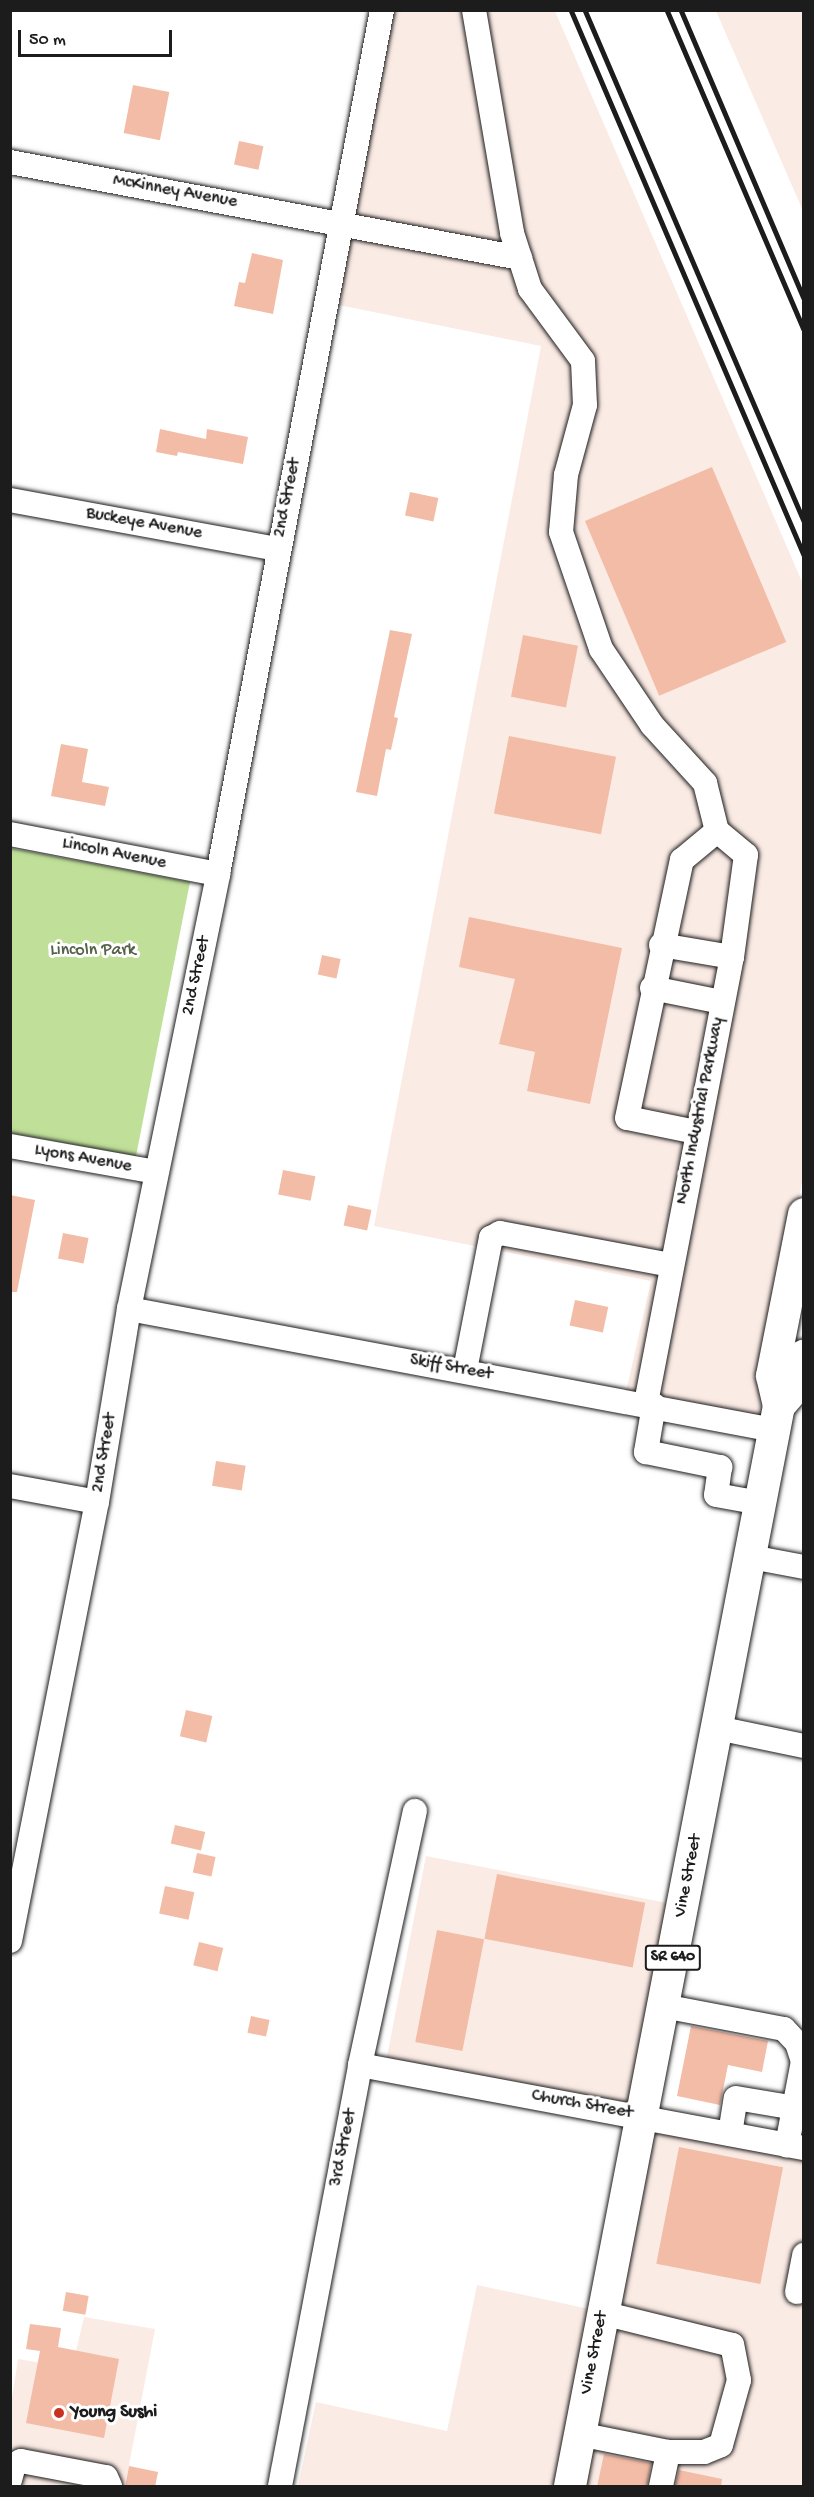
<!DOCTYPE html>
<html>
<head>
<meta charset="utf-8">
<style>
  body { margin:0 }
  #map { position:relative; width:814px; height:2497px; overflow:hidden; background:#fff; font-family:"Gochi Hand",sans-serif }
  div>[style] { position:absolute }
  .built>* { inset:0; background:#fbebe5; transform-origin:0 0 }
  .green>* { inset:0; background:#c0e099 }
  .building>* { inset:0; background:#f3bca7; transform-origin:0 0 }
  .roads { filter:drop-shadow(0 0 2px #1c1c1c) drop-shadow(0 0 2px #1c1c1c) }
  .minor>* { height:24px; margin:-12px; padding:0 12px; transform-origin:12px; border-radius:12px; background:#fff }
  .major>* { height:32px; margin:-16px; padding:0 16px; transform-origin:16px; border-radius:16px; background:#fff }
  .rail>* { height:4.5px; margin:-2.25px; padding:0 2.25px; transform-origin:2.25px; border-radius:2.25px; background:#1c1c1c }
  .dots>* { width:16px; height:16px; translate:-50% -50%; box-sizing:border-box; border:3px solid #fff; border-radius:50% }
  span { translate:-50% -50%; white-space:nowrap; text-align:center; line-height:1.15; -webkit-text-stroke:6px #fff; paint-order:stroke }
  .shield-label span { padding:2px 4px; background:#fff; border:2px solid; border-radius:4px; -webkit-text-stroke-width:0 }
  .shield-label { font-size:16px; color:#1c1c1c; font-weight:700 }
  .street-label { font-size:18px; color:#1c1c1c }
  .park-label { font-size:18px; color:#556148 }
  .poi-label { font-size:18px; color:#1c1c1c; font-weight:700 }
  .left { translate:0 -50%; text-align:left }
  .frame { position:absolute; inset:0; border:12px solid #1c1c1c; pointer-events:none }
  .scale { position:absolute; left:18px; top:30px; width:154px; height:27px; box-sizing:border-box; border:3px solid #1c1c1c; border-top:0; padding-left:8px; font-size:18px; line-height:21px; white-space:nowrap; color:#1c1c1c; -webkit-text-stroke:4px #fff; paint-order:stroke }
</style>
</head>
<body>
<div id="map">
  <div class="built">
    <div style="clip-path:polygon(387px 11px,555px 11px,803px 584px,803px 1177px,757px 1420px,625px 1396px,651px 1281px,374px 1226px,541px 346px,329px 303px)"></div>
    <div style="clip-path:polygon(716px 11px,803px 11px,803px 211px)"></div>
    <div style="left:426px;top:1856px;width:246px;height:210px;rotate:11deg"></div>
    <div style="clip-path:polygon(651px 2124px,803px 2155px,803px 2486px,577px 2486px)"></div>
    <div style="clip-path:polygon(477px 2285px,594px 2310px,562px 2486px,298px 2486px,316px 2402px,447px 2431px)"></div>
    <div style="clip-path:polygon(84px 2317px,155px 2329px,125px 2486px,11px 2486px,11px 2404px,18px 2359px,72px 2368px)"></div>
  </div>
  <div class="green">
    <div style="clip-path:polygon(10px 848px,190px 882px,136px 1156px,11px 1133px)"></div>
  </div>
  <div class="building">
    <div style="left:133px;top:85px;width:37px;height:49px;rotate:11deg"></div>
    <div style="left:239px;top:141px;width:25px;height:24px;rotate:12deg"></div>
    <div style="clip-path:polygon(252px 253px,283px 260px,273px 314px,234px 306px,239px 282px,245px 283px)"></div>
    <div style="clip-path:polygon(160px 429px,206px 439px,207px 429px,248px 437px,243px 464px,178px 452px,177px 456px,156px 452px)"></div>
    <div style="left:712px;top:467px;width:190px;height:138px;rotate:67deg"></div>
    <div style="left:410px;top:492px;width:29px;height:24px;rotate:12deg"></div>
    <div style="clip-path:polygon(390px 630px,412px 634px,394px 717px,398px 718px,391px 750px,386px 749px,377px 796px,356px 792px)"></div>
    <div style="left:523px;top:635px;width:56px;height:63px;rotate:11deg"></div>
    <div style="left:509px;top:736px;width:109px;height:79px;rotate:11deg"></div>
    <div style="clip-path:polygon(61px 744px,88px 749px,82px 782px,109px 787px,105px 806px,51px 796px)"></div>
    <div style="clip-path:polygon(469px 917px,622px 948px,590px 1104px,527px 1091px,535px 1052px,499px 1044px,515px 979px,459px 967px)"></div>
    <div style="left:322px;top:955px;width:19px;height:20px;rotate:12deg"></div>
    <div style="left:283px;top:1170px;width:33px;height:25px;rotate:11deg"></div>
    <div style="clip-path:polygon(10px 1195px,35px 1200px,17px 1292px,10px 1292px)"></div>
    <div style="left:348px;top:1205px;width:24px;height:21px;rotate:12deg"></div>
    <div style="left:63px;top:1233px;width:26px;height:26px;rotate:11deg"></div>
    <div style="left:575px;top:1300px;width:34px;height:26px;rotate:12deg"></div>
    <div style="left:216px;top:1461px;width:30px;height:25px;rotate:9deg"></div>
    <div style="left:186px;top:1710px;width:27px;height:27px;rotate:13deg"></div>
    <div style="left:175px;top:1825px;width:31px;height:19px;rotate:13deg"></div>
    <div style="left:197px;top:1853px;width:19px;height:20px;rotate:12deg"></div>
    <div style="left:497px;top:1874px;width:151px;height:66px;rotate:11deg"></div>
    <div style="left:165px;top:1886px;width:30px;height:28px;rotate:12deg"></div>
    <div style="left:437px;top:1930px;width:48px;height:114px;rotate:11deg"></div>
    <div style="left:199px;top:1942px;width:25px;height:24px;rotate:14deg"></div>
    <div style="left:251px;top:2016px;width:19px;height:17px;rotate:12deg"></div>
    <div style="clip-path:polygon(691px 2026px,768px 2041px,762px 2072px,728px 2065px,720px 2105px,677px 2096px)"></div>
    <div style="left:679px;top:2147px;width:106px;height:119px;rotate:11deg"></div>
    <div style="left:66px;top:2292px;width:23px;height:19px;rotate:10deg"></div>
    <div style="clip-path:polygon(30px 2324px,61px 2328px,58px 2347px,119px 2359px,104px 2438px,26px 2423px,40px 2351px,26px 2349px)"></div>
    <div style="clip-path:polygon(604px 2454px,651px 2463px,647px 2487px,597px 2487px)"></div>
    <div style="clip-path:polygon(129px 2466px,158px 2472px,155px 2487px,125px 2487px)"></div>
    <div style="clip-path:polygon(679px 2470px,722px 2479px,721px 2487px,675px 2487px)"></div>
  </div>
  <div class="roads">
    <div class="minor">
      <div style="left:474px;top:10px;width:226px;rotate:80.3deg"></div>
      <div style="left:512px;top:233px;width:59px;rotate:72.2deg"></div>
      <div style="left:530px;top:289px;width:89px;rotate:53.6deg"></div>
      <div style="left:583px;top:361px;width:44px;rotate:87.4deg"></div>
      <div style="left:585px;top:405px;width:73px;rotate:105.2deg"></div>
      <div style="left:566px;top:475px;width:57px;rotate:95deg"></div>
      <div style="left:561px;top:532px;width:124px;rotate:71.1deg"></div>
      <div style="left:601px;top:649px;width:92px;rotate:56.1deg"></div>
      <div style="left:652px;top:725px;width:79px;rotate:47.6deg"></div>
      <div style="left:705px;top:783px;width:49px;rotate:76deg"></div>
      <div style="left:10px;top:162px;width:519px;rotate:10.66deg"></div>
      <div style="left:10px;top:500px;width:272px;rotate:10.4deg"></div>
      <div style="left:10px;top:834px;width:212px;rotate:10.9deg"></div>
      <div style="left:661px;top:945px;width:72px;rotate:9.6deg"></div>
      <div style="left:652px;top:988px;width:71px;rotate:11.3deg"></div>
      <div style="left:696px;top:1132px;width:70px;rotate:-168.5deg"></div>
      <div style="left:627px;top:1118px;width:264px;rotate:-78deg"></div>
      <div style="left:682px;top:860px;width:45px;rotate:-39.6deg"></div>
      <div style="left:10px;top:1146px;width:148px;rotate:10.1deg"></div>
      <div style="left:129px;top:1309px;width:656px;rotate:10.63deg"></div>
      <div style="left:465px;top:1370px;width:135px;rotate:-78.9deg"></div>
      <div style="left:491px;top:1238px;width:10px;rotate:-29deg"></div>
      <div style="left:500px;top:1233px;width:174px;rotate:10.6deg"></div>
      <div style="left:646px;top:1403px;width:454px;rotate:-79.1deg"></div>
      <div style="left:732px;top:957px;width:103px;rotate:-82.2deg"></div>
      <div style="left:746px;top:855px;width:38px;rotate:-140deg"></div>
      <div style="left:654px;top:1405px;width:48px;rotate:99.7deg"></div>
      <div style="left:646px;top:1452px;width:76px;rotate:11.5deg"></div>
      <div style="left:720px;top:1467px;width:28px;rotate:98deg"></div>
      <div style="left:716px;top:1495px;width:45px;rotate:10.3deg"></div>
      <div style="left:10px;top:1486px;width:88px;rotate:10.4deg"></div>
      <div style="left:751px;top:1557px;width:54px;rotate:10.7deg"></div>
      <div style="left:717px;top:1728px;width:89px;rotate:11.7deg"></div>
      <div style="left:10px;top:1941px;width:448px;rotate:-78.8deg"></div>
      <div style="left:97px;top:1502px;width:196px;rotate:-80.6deg"></div>
      <div style="left:129px;top:1309px;width:444px;rotate:-78.4deg"></div>
      <div style="left:218px;top:874px;width:879px;rotate:-79.25deg"></div>
      <div style="left:663px;top:2006px;width:123px;rotate:10.8deg"></div>
      <div style="left:784px;top:2029px;width:19px;rotate:47deg"></div>
      <div style="left:797px;top:2043px;width:19px;rotate:72deg"></div>
      <div style="left:803px;top:2061px;width:86px;rotate:100.8deg"></div>
      <div style="left:360px;top:2065px;width:452px;rotate:10.6deg"></div>
      <div style="left:730px;top:2134px;width:36px;rotate:-81deg"></div>
      <div style="left:736px;top:2098px;width:61px;rotate:9.5deg"></div>
      <div style="left:797px;top:2292px;width:38px;rotate:-79deg"></div>
      <div style="left:579px;top:2434px;width:91px;rotate:11.4deg"></div>
      <div style="left:668px;top:2452px;width:36px"></div>
      <div style="left:704px;top:2452px;width:18px;rotate:-22deg"></div>
      <div style="left:721px;top:2445px;width:67px;rotate:-74.5deg"></div>
      <div style="left:739px;top:2380px;width:36px;rotate:-101deg"></div>
      <div style="left:732px;top:2345px;width:133px;rotate:-166.1deg"></div>
      <div style="left:10px;top:2480px;width:16px;rotate:-75deg"></div>
      <div style="left:14px;top:2465px;width:8px;rotate:-30deg"></div>
      <div style="left:21px;top:2461px;width:86px;rotate:10.7deg"></div>
      <div style="left:106px;top:2477px;width:10px;rotate:66deg"></div>
      <div style="left:280px;top:2486px;width:429px;rotate:-79.2deg"></div>
      <div style="left:360px;top:2065px;width:260px;rotate:-77.8deg"></div>
      <div style="left:661px;top:2486px;width:35px;rotate:-78deg"></div>
    </div>
    <div class="major">
      <div style="left:779px;top:1406px;width:29px;rotate:-49deg"></div>
      <div style="left:798px;top:1384px;width:29px;rotate:-78deg"></div>
      <div style="left:570px;top:2486px;width:1100px;rotate:-79.05deg"></div>
      <div style="left:779px;top:1406px;width:31px;rotate:-103deg"></div>
      <div style="left:772px;top:1376px;width:165px;rotate:-78.8deg"></div>
    </div>
  </div>
  <div class="rail">
    <div style="left:571px;top:10px;width:593px;rotate:66.85deg"></div>
    <div style="left:585px;top:10px;width:556px;rotate:66.8deg"></div>
    <div style="left:667px;top:10px;width:347px;rotate:66.8deg"></div>
    <div style="left:681px;top:10px;width:313px;rotate:66.9deg"></div>
  </div>
  <div class="dots">
    <div style="left:59px;top:2413px;background:#c8321e"></div>
  </div>
  <div class="shield-label">
    <span style="left:673px;top:1958px">SR 640</span>
  </div>
  <div class="street-label">
    <span style="left:175px;top:192px;rotate:10deg">McKinney Avenue</span>
    <span style="left:288px;top:498px;rotate:-79deg">2nd Street</span>
    <span style="left:144px;top:524px;rotate:10deg">Buckeye Avenue</span>
    <span style="left:114px;top:854px;rotate:11deg">Lincoln Avenue</span>
    <span style="left:197px;top:976px;rotate:-78deg">2nd Street</span>
    <span style="left:701px;top:1111px;rotate:-79deg">North Industrial Parkway</span>
    <span style="left:83px;top:1159px;rotate:10deg">Lyons Avenue</span>
    <span style="left:451px;top:1368px;rotate:10deg">Skiff Street</span>
    <span style="left:105px;top:1453px;rotate:-81deg">2nd Street</span>
    <span style="left:689px;top:1876px;rotate:-79deg">Vine Street</span>
    <span style="left:582px;top:2105px;rotate:10deg">Church Street</span>
    <span style="left:344px;top:2148px;rotate:-79deg">3rd Street</span>
    <span style="left:595px;top:2353px;rotate:-79deg">Vine Street</span>
  </div>
  <div class="park-label">
    <span style="left:93px;top:951px">Lincoln Park</span>
  </div>
  <div class="poi-label">
    <span class="left" style="left:71px;top:2413px">Young Sushi</span>
  </div>
  <div class="frame"></div>
  <div class="scale">50 m</div>
</div>
</body>
</html>
